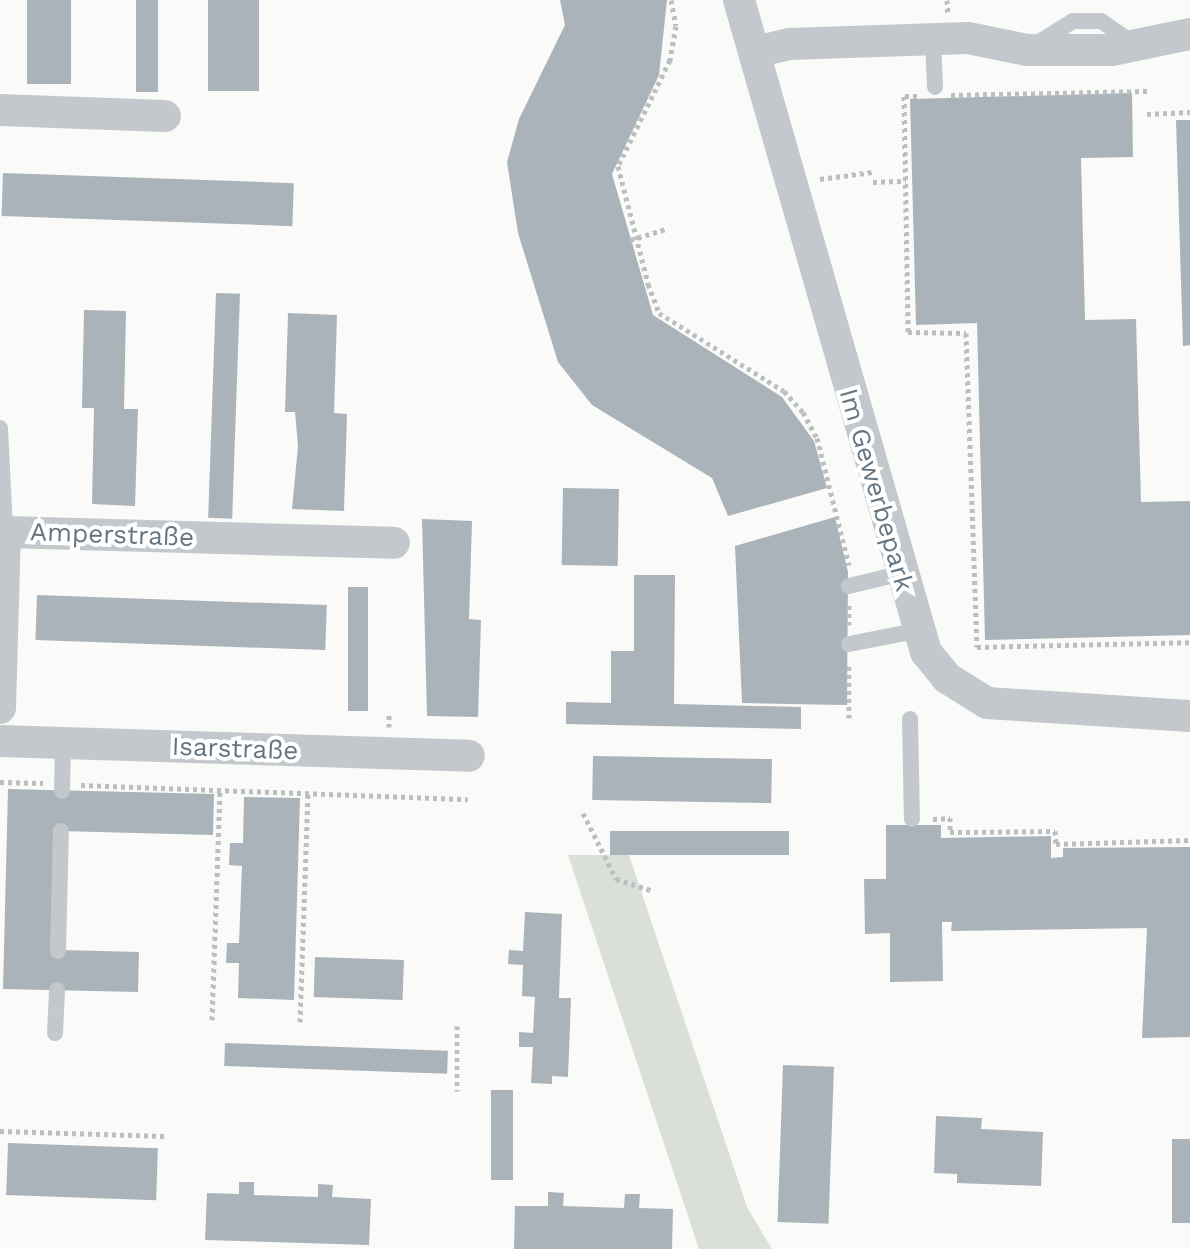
<!DOCTYPE html>
<html>
<head>
<meta charset="utf-8">
<style>
  body { margin:0 }
  #map { position:relative; width:1190px; height:1249px; overflow:hidden; background:#fafaf8; font-family:"Work Sans",sans-serif }
  div>[style] { position:absolute }
  .green>* { inset:0; background:#dadfd7 }
  .building>* { inset:0; background:#aab3b9; transform-origin:0 0 }
  .path>* { height:5px; margin-top:-2.5px; transform-origin:0; background:repeating-linear-gradient(90deg,#bbbfc2 0 4px,transparent 0 8px) }
  .lane>* { height:16px; margin:-8px; padding:0 8px; transform-origin:8px; border-radius:8px; background:#c3c8cc }
  .street>* { height:32px; margin:-16px; padding:0 16px; transform-origin:16px; border-radius:16px; background:#c3c8cc }
  span { translate:-50% -50%; white-space:nowrap; text-align:center; line-height:1.15; -webkit-text-stroke:8px #fff; paint-order:stroke }
  .street-label { font-size:26px; color:#657683 }
</style>
</head>
<body>
<div id="map">
  <div class="green">
    <div style="clip-path:polygon(568px 855px,629px 855px,747px 1207px,772px 1249px,699px 1249px)"></div>
  </div>
  <div class="building">
    <div style="left:27px;top:0;width:44px;height:84px"></div>
    <div style="left:136px;top:0;width:22px;height:92px"></div>
    <div style="left:208px;top:0;width:51px;height:91px"></div>
    <div style="clip-path:polygon(560px 0,667px 0,659px 75px,612px 174px,653px 315px,782px 397px,814px 441px,827px 488px,728px 516px,712px 478px,592px 405px,558px 362px,518px 233px,507px 162px,519px 119px,565px 25px)"></div>
    <div style="clip-path:polygon(1132px 93px,1133px 157px,1081px 158px,1085px 320px,1136px 319px,1141px 502px,1190px 501px,1190px 635px,985px 640px,977px 323px,916px 325px,910px 99px)"></div>
    <div style="clip-path:polygon(1176px 120px,1190px 120px,1190px 345px,1183px 346px)"></div>
    <div style="left:3px;top:173px;width:291px;height:43px;rotate:2deg"></div>
    <div style="left:216px;top:293px;width:24px;height:225px;rotate:2deg"></div>
    <div style="clip-path:polygon(84px 310px,126px 311px,124px 409px,138px 409px,135px 506px,92px 504px,94px 408px,82px 408px)"></div>
    <div style="clip-path:polygon(288px 313px,337px 315px,334px 413px,347px 414px,344px 511px,292px 509px,298px 446px,295px 412px,285px 412px)"></div>
    <div style="left:563px;top:488px;width:56px;height:77px;rotate:1deg"></div>
    <div style="clip-path:polygon(835px 517px,848px 572px,847px 705px,742px 703px,735px 546px)"></div>
    <div style="clip-path:polygon(422px 519px,472px 521px,469px 619px,481px 620px,478px 717px,427px 716px)"></div>
    <div style="clip-path:polygon(634px 575px,675px 575px,674px 704px,801px 707px,801px 729px,566px 724px,566px 702px,611px 703px,611px 651px,634px 651px)"></div>
    <div style="left:348px;top:587px;width:20px;height:124px"></div>
    <div style="left:37px;top:595px;width:290px;height:45px;rotate:2deg"></div>
    <div style="left:593px;top:756px;width:179px;height:44px;rotate:1deg"></div>
    <div style="clip-path:polygon(8px 789px,214px 794px,213px 835px,59px 831px,62px 950px,139px 952px,138px 992px,3px 989px)"></div>
    <div style="clip-path:polygon(244px 797px,300px 798px,294px 1000px,238px 998px,239px 963px,226px 963px,227px 943px,239px 943px,242px 866px,229px 865px,230px 843px,243px 843px)"></div>
    <div style="clip-path:polygon(886px 825px,941px 825px,941px 838px,1051px 836px,1051px 858px,1063px 857px,1063px 848px,1190px 847px,1190px 1037px,1142px 1038px,1147px 928px,951px 931px,952px 922px,942px 922px,943px 981px,890px 982px,890px 933px,865px 934px,864px 879px,886px 879px)"></div>
    <div style="left:610px;top:831px;width:179px;height:24px"></div>
    <div style="clip-path:polygon(525px 912px,562px 914px,559px 998px,571px 998px,568px 1077px,552px 1076px,552px 1084px,531px 1083px,533px 1047px,519px 1047px,519px 1032px,533px 1033px,535px 997px,522px 996px,523px 965px,508px 964px,509px 950px,523px 951px)"></div>
    <div style="left:315px;top:957px;width:89px;height:40px;rotate:2deg"></div>
    <div style="left:225px;top:1043px;width:223px;height:23px;rotate:2deg"></div>
    <div style="left:783px;top:1065px;width:51px;height:157px;rotate:2deg"></div>
    <div style="left:491px;top:1090px;width:22px;height:90px"></div>
    <div style="clip-path:polygon(936px 1116px,982px 1118px,981px 1129px,1043px 1132px,1041px 1186px,957px 1183px,957px 1174px,934px 1173px)"></div>
    <div style="left:1172px;top:1139px;width:18px;height:84px"></div>
    <div style="left:8px;top:1143px;width:150px;height:52px;rotate:2deg"></div>
    <div style="clip-path:polygon(239px 1182px,254px 1182px,254px 1195px,318px 1197px,318px 1184px,333px 1185px,332px 1197px,371px 1199px,369px 1245px,205px 1240px,207px 1193px,239px 1194px)"></div>
    <div style="clip-path:polygon(548px 1192px,564px 1193px,563px 1206px,624px 1208px,625px 1194px,640px 1194px,639px 1208px,673px 1209px,672px 1249px,514px 1249px,515px 1206px,548px 1206px)"></div>
  </div>
  <div class="path">
    <div style="left:671px;top:0;width:26px;rotate:79deg"></div>
    <div style="left:676px;top:26px;width:35px;rotate:100deg"></div>
    <div style="left:670px;top:60px;width:118px;rotate:116.1deg"></div>
    <div style="left:618px;top:166px;width:122px;rotate:75.7deg"></div>
    <div style="left:648px;top:284px;width:31px;rotate:69deg"></div>
    <div style="left:659px;top:313px;width:147px;rotate:32deg"></div>
    <div style="left:784px;top:391px;width:28px;rotate:48deg"></div>
    <div style="left:803px;top:412px;width:30px;rotate:62deg"></div>
    <div style="left:817px;top:438px;width:131px;rotate:75.9deg"></div>
    <div style="left:947px;top:0;width:13px;rotate:86deg"></div>
    <div style="left:951px;top:95px;width:196px;rotate:-1.2deg"></div>
    <div style="left:917px;top:96px;width:13px;rotate:180deg"></div>
    <div style="left:904px;top:96px;width:236px;rotate:89deg"></div>
    <div style="left:908px;top:332px;width:58px;rotate:1deg"></div>
    <div style="left:966px;top:333px;width:314px;rotate:88deg"></div>
    <div style="left:977px;top:647px;width:213px;rotate:-1.3deg"></div>
    <div style="left:1147px;top:114px;width:43px;rotate:-2.7deg"></div>
    <div style="left:820px;top:179px;width:53px;rotate:-7.5deg"></div>
    <div style="left:873px;top:182px;width:33px;rotate:-2deg"></div>
    <div style="left:630px;top:240px;width:39px;rotate:-17deg"></div>
    <div style="left:849px;top:625px;width:22px;rotate:-90deg"></div>
    <div style="left:849px;top:718px;width:55px;rotate:-90deg"></div>
    <div style="left:389px;top:727px;width:15px;rotate:-90deg"></div>
    <div style="left:0;top:782px;width:43px;rotate:1.3deg"></div>
    <div style="left:81px;top:785px;width:387px;rotate:2.1deg"></div>
    <div style="left:583px;top:813px;width:74px;rotate:63.4deg"></div>
    <div style="left:616px;top:879px;width:38px;rotate:18deg"></div>
    <div style="left:933px;top:819px;width:17px;rotate:-3deg"></div>
    <div style="left:950px;top:818px;width:14px;rotate:90deg"></div>
    <div style="left:950px;top:832px;width:105px;rotate:-0.5deg"></div>
    <div style="left:1055px;top:831px;width:13px;rotate:86deg"></div>
    <div style="left:1056px;top:844px;width:134px;rotate:-1.7deg"></div>
    <div style="left:212px;top:1020px;width:230px;rotate:-88deg"></div>
    <div style="left:300px;top:1022px;width:229px;rotate:-88deg"></div>
    <div style="left:457px;top:1026px;width:65px;rotate:90deg"></div>
    <div style="left:0;top:1131px;width:165px;rotate:1.7deg"></div>
  </div>
  <div class="lane">
    <div style="left:933px;top:39px;width:48px;rotate:87.6deg"></div>
    <div style="left:1031px;top:47px;width:49px;rotate:-31.8deg"></div>
    <div style="left:1073px;top:21px;width:28px"></div>
    <div style="left:1101px;top:21px;width:42px;rotate:34.4deg"></div>
    <div style="left:0;top:428px;width:104px;rotate:87.2deg"></div>
    <div style="left:849px;top:586px;width:51px;rotate:-13.5deg"></div>
    <div style="left:849px;top:644px;width:67px;rotate:-11.1deg"></div>
    <div style="left:910px;top:719px;width:100px;rotate:88.9deg"></div>
    <div style="left:62px;top:791px;width:48px;rotate:-88.8deg"></div>
    <div style="left:58px;top:951px;width:120px;rotate:-88.6deg"></div>
    <div style="left:55px;top:1033px;width:43px;rotate:-87.3deg"></div>
  </div>
  <div class="street">
    <div style="left:739px;top:0;width:678px;rotate:74deg"></div>
    <div style="left:926px;top:652px;width:33px;rotate:51deg"></div>
    <div style="left:947px;top:678px;width:47px;rotate:32deg"></div>
    <div style="left:987px;top:703px;width:203px;rotate:3.7deg"></div>
    <div style="left:755px;top:52px;width:36px;rotate:-13deg"></div>
    <div style="left:790px;top:44px;width:178px;rotate:-1.9deg"></div>
    <div style="left:968px;top:38px;width:60px;rotate:11.5deg"></div>
    <div style="left:1027px;top:50px;width:85px"></div>
    <div style="left:1112px;top:50px;width:80px;rotate:-11.6deg"></div>
    <div style="left:0;top:110px;width:165px;rotate:2.1deg"></div>
    <div style="left:0;top:708px;width:176px;rotate:-88.4deg"></div>
    <div style="left:5px;top:532px;width:389px;rotate:1.6deg"></div>
    <div style="left:0;top:741px;width:469px;rotate:1.8deg"></div>
  </div>
  <div class="street-label">
    <span style="left:876px;top:490px;rotate:74deg">Im Gewerbepark</span>
    <span style="left:112px;top:535px;rotate:2deg">Amperstraße</span>
    <span style="left:235px;top:749px;rotate:2deg">Isarstraße</span>
  </div>
</div>
</body>
</html>
